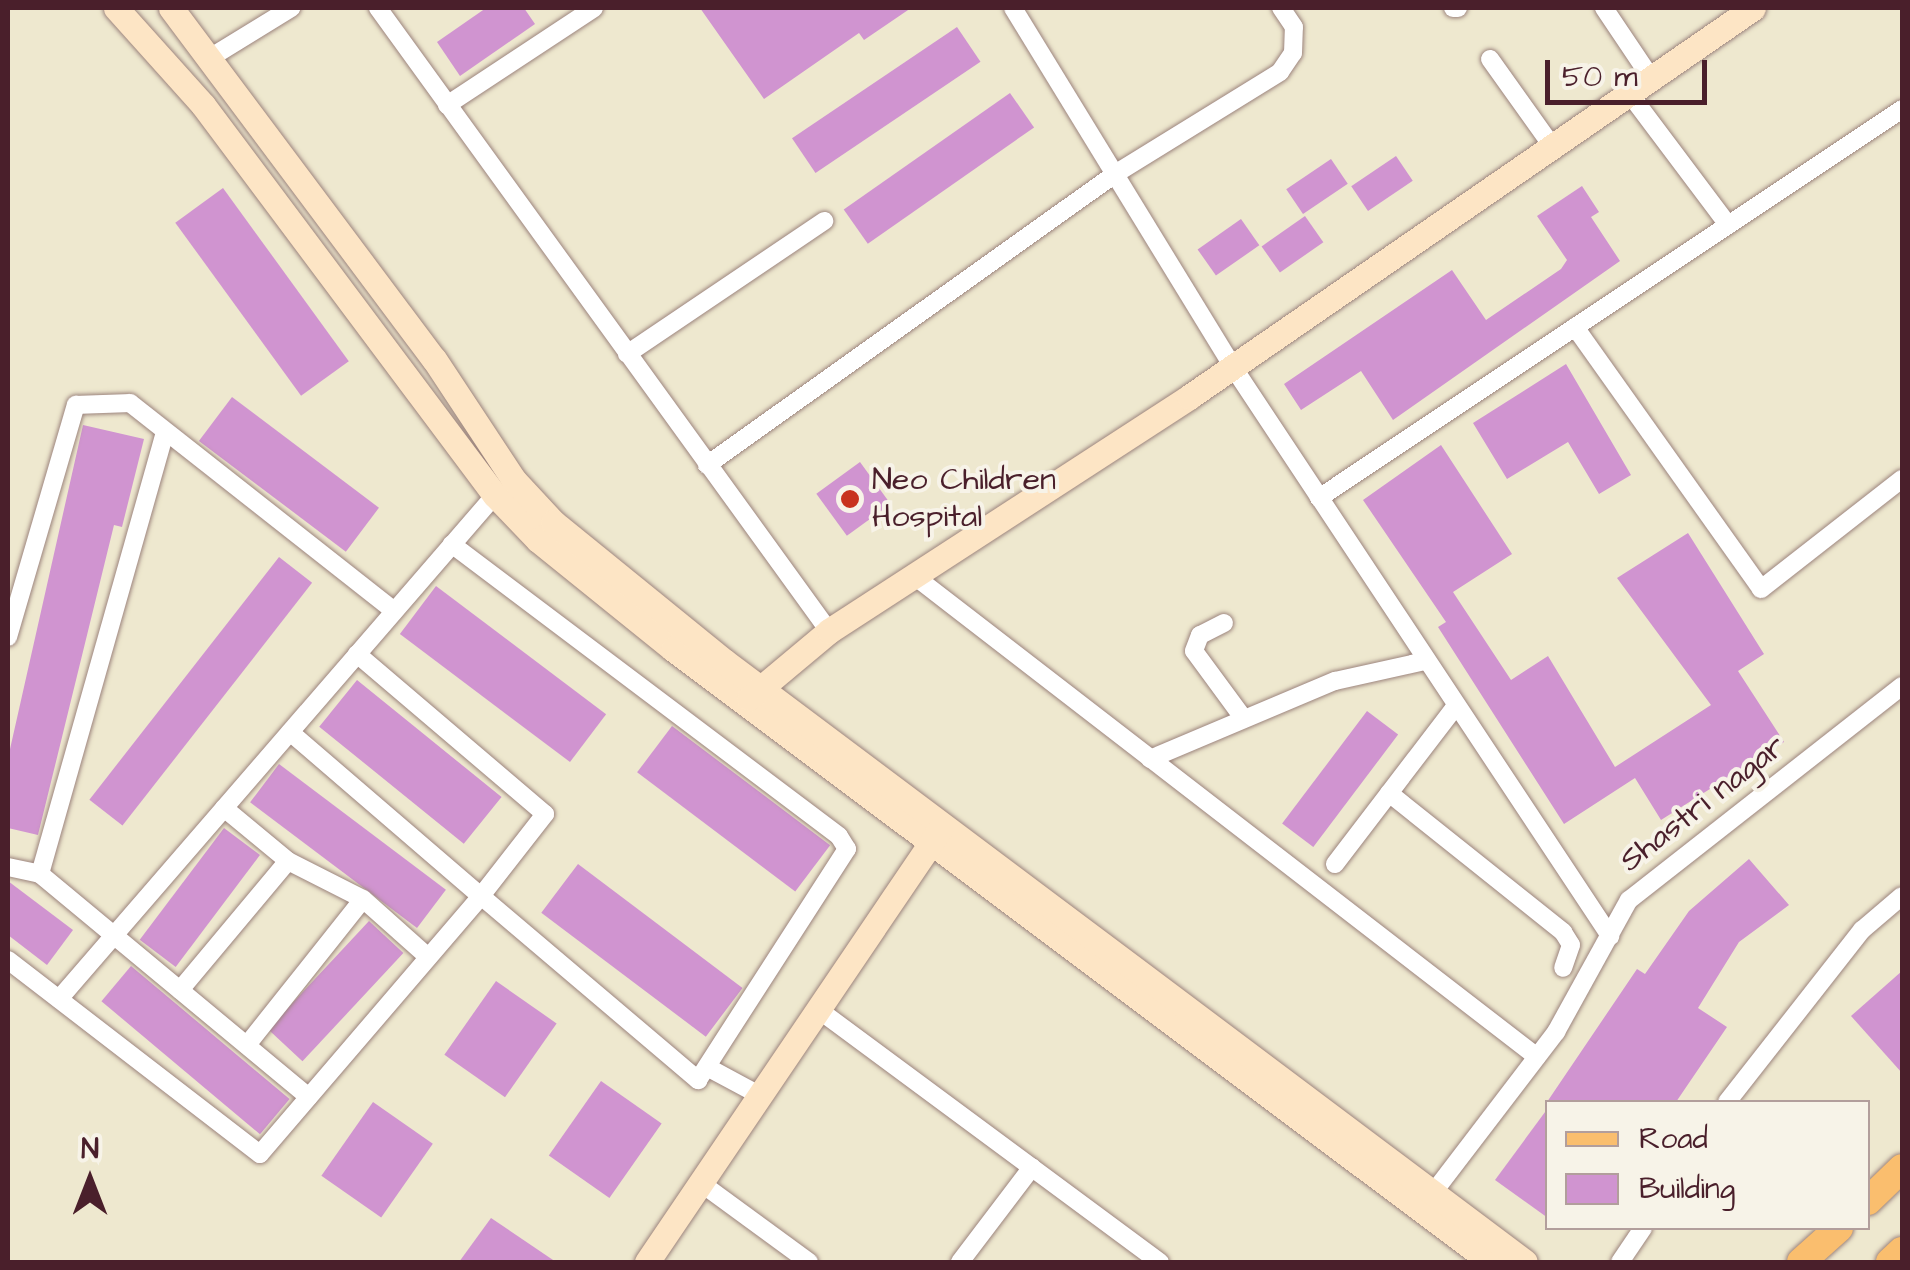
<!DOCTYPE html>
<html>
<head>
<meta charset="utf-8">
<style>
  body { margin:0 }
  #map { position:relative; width:1910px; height:1270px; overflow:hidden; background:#eee8cf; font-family:"Architects Daughter",sans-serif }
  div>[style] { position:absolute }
  .building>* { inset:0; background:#d094d0; transform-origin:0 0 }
  .roads { filter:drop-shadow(0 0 2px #9c847d) drop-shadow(0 0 2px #9c847d) }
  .street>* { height:18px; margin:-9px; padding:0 9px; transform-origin:9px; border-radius:9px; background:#fff }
  .secondary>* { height:25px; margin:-12.5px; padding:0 12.5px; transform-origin:12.5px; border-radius:12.5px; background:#fde5c5 }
  .primary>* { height:28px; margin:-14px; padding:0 14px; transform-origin:14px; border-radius:14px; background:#fabe6e }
  .dots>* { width:28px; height:28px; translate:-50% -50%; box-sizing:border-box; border:5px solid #f7f3e8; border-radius:50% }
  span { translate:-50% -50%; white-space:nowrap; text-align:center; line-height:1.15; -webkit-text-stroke:8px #f7f3e8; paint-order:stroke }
  .poi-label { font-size:32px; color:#4a1f2b }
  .left { translate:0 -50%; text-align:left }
  .street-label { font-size:32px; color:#4a1f2b }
  .frame { position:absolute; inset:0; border:10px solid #4a1f2b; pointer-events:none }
  .legend { position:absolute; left:1545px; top:1100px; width:325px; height:130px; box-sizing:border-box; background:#f7f3e8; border:2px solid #b29e9c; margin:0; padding:12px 18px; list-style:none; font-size:30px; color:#4a1f2b }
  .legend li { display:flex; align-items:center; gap:20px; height:50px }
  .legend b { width:50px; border:2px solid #b29e9c }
  .north { position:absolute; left:40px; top:1130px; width:100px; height:100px; -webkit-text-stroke:8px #f7f3e8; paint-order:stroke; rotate:0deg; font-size:28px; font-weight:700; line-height:40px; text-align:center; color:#4a1f2b }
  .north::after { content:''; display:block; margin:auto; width:35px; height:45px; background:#4a1f2b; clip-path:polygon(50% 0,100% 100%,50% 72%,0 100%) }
  .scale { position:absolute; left:1545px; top:60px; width:162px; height:45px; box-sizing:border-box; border:5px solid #4a1f2b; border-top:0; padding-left:12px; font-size:30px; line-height:35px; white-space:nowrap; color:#4a1f2b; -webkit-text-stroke:8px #f7f3e8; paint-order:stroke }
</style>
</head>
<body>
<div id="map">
  <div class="building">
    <div style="clip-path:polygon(486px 8px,524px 8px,535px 24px,460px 76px,437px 42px)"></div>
    <div style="clip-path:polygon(700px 8px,911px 8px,864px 40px,859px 33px,764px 99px)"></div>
    <div style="left:957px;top:27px;width:42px;height:199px;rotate:56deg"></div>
    <div style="left:1010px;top:93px;width:42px;height:203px;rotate:55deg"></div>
    <div style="left:1396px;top:156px;width:30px;height:54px;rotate:56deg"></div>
    <div style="left:1331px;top:159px;width:30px;height:54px;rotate:56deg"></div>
    <div style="clip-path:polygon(1582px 186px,1599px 212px,1591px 217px,1620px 261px,1393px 420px,1361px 371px,1301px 410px,1284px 384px,1452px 270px,1486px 320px,1561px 269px,1567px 260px,1537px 216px)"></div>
    <div style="left:223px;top:188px;width:214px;height:59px;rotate:54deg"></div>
    <div style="left:1305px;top:216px;width:32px;height:53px;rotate:55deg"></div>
    <div style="left:1241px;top:219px;width:32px;height:53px;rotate:55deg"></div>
    <div style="clip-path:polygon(1566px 364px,1631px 475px,1599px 494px,1568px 442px,1507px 479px,1473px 423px)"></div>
    <div style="left:232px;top:397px;width:184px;height:55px;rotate:37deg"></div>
    <div style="clip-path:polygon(83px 425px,144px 439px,122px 527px,114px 525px,38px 835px,8px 828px,8px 758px)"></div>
    <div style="clip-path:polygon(1441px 445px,1512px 554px,1453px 592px,1511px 680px,1548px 656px,1615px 767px,1711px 705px,1617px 578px,1688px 533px,1764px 654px,1738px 671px,1784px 742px,1661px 820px,1635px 778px,1564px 824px,1438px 627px,1446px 622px,1363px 500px)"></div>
    <div style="left:860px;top:462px;width:52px;height:54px;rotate:54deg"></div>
    <div style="left:279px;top:557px;width:42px;height:308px;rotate:38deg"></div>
    <div style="left:436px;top:586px;width:213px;height:60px;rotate:37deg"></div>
    <div style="left:357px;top:680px;width:186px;height:60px;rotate:39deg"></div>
    <div style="left:1367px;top:711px;width:39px;height:141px;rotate:37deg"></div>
    <div style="left:672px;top:726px;width:198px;height:58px;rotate:37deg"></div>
    <div style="left:279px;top:764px;width:209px;height:48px;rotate:37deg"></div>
    <div style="left:224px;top:828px;width:45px;height:140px;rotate:37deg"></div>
    <div style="clip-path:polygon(1749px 859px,1789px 905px,1739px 942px,1698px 1008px,1727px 1027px,1676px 1102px,1547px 1102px,1637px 969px,1645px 974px,1689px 911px)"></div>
    <div style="left:578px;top:864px;width:206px;height:61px;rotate:37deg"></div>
    <div style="clip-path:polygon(8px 881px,73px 930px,47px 965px,8px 935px)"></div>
    <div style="left:369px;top:921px;width:47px;height:148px;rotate:43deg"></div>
    <div style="left:131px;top:966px;width:207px;height:46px;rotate:40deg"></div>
    <div style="clip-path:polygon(1902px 971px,1902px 1073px,1851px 1016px)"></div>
    <div style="left:496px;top:981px;width:74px;height:90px;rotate:35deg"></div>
    <div style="left:601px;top:1081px;width:74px;height:91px;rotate:35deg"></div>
    <div style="left:373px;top:1102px;width:73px;height:90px;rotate:35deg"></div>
    <div style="clip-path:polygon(1548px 1108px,1548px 1218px,1495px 1180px)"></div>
    <div style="clip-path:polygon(491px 1218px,556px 1262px,459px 1262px)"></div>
  </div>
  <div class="roads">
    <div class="street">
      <div style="left:378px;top:8px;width:769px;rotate:54.1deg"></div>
      <div style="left:1013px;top:8px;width:421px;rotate:58.5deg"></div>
      <div style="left:1233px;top:367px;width:683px;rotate:56.47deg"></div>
      <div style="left:1453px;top:8px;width:5px"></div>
      <div style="left:1604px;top:8px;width:84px;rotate:56.1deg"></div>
      <div style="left:213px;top:56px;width:92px;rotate:-31.6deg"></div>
      <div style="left:1490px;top:59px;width:107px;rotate:54.5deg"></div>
      <div style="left:1629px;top:93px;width:165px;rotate:53.1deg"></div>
      <div style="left:447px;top:105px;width:176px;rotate:-33.4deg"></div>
      <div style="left:1575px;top:327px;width:321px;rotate:54.6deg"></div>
      <div style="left:1761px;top:589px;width:179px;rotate:-38deg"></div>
      <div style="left:627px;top:354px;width:238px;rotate:-34deg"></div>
      <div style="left:707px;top:465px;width:501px;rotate:-35.5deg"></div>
      <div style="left:1115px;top:174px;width:194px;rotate:-31.7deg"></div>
      <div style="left:1280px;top:72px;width:23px;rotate:-56deg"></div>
      <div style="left:1293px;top:53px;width:26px;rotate:-88deg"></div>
      <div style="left:1294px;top:27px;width:23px;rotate:-124deg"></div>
      <div style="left:1319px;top:498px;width:701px;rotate:-33.71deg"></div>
      <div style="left:913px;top:575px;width:788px;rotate:37.68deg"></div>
      <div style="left:1224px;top:623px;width:27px;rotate:153deg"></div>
      <div style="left:1200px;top:635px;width:17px;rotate:111deg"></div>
      <div style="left:1194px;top:651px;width:84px;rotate:53.7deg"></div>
      <div style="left:8px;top:637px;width:242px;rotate:-73.7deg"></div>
      <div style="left:76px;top:405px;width:54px;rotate:-2.1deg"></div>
      <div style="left:130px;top:403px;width:336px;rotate:38.2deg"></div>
      <div style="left:290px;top:732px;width:252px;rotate:40.7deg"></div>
      <div style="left:481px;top:896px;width:104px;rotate:-52deg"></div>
      <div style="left:545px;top:814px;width:247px;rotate:-139.6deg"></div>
      <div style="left:1150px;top:759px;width:201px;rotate:-22.9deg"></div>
      <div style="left:1335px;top:681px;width:92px;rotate:-12.5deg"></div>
      <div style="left:1389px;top:793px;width:223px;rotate:38.6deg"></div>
      <div style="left:1563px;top:932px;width:15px;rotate:58deg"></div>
      <div style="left:1571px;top:945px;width:24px;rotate:109deg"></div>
      <div style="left:224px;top:808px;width:83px;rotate:39.6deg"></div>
      <div style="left:288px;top:861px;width:84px;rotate:26.9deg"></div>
      <div style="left:363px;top:899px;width:87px;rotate:41.7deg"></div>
      <div style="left:1335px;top:864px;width:198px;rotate:-52.6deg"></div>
      <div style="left:8px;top:867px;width:33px;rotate:12deg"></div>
      <div style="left:40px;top:874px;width:349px;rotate:39.7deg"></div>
      <div style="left:40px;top:874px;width:456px;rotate:-74.2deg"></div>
      <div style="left:8px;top:960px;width:318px;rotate:37.6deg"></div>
      <div style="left:260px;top:1154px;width:340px;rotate:-49.4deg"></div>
      <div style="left:481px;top:896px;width:285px;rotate:40.3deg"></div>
      <div style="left:698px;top:1080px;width:275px;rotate:-57.2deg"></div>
      <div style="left:847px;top:849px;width:15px;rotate:-122deg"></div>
      <div style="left:839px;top:836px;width:485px;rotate:-143deg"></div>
      <div style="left:180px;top:990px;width:168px;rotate:-50.1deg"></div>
      <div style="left:59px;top:999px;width:666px;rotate:-49.14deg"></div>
      <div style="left:819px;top:1010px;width:424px;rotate:36.5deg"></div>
      <div style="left:247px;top:1045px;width:186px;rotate:-51.5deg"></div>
      <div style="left:707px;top:1067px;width:61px;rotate:28.2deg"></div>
      <div style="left:1727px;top:1102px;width:219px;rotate:-51.9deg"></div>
      <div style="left:1862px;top:930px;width:52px;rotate:-40.4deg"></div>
      <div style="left:701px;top:1183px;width:134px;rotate:36.2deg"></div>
      <div style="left:1433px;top:1193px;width:203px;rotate:-52.6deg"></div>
      <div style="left:1556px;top:1032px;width:151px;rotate:-61.1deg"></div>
      <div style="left:1629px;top:900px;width:347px;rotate:-38.1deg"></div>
      <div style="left:960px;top:1262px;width:119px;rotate:-52.8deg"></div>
      <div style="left:1620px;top:1262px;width:41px;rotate:-55.9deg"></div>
    </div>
    <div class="secondary">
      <div style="left:116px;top:8px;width:130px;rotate:48.1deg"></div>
      <div style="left:203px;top:105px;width:487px;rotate:53.2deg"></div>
      <div style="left:495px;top:495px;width:62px;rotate:46.3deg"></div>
      <div style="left:538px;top:540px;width:174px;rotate:38.9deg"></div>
      <div style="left:673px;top:649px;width:1022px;rotate:36.85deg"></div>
      <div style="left:171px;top:8px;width:439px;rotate:53.2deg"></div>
      <div style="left:434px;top:359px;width:144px;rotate:56.6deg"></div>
      <div style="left:513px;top:479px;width:59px;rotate:47.1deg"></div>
      <div style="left:553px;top:522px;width:220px;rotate:39.1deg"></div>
      <div style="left:724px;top:661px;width:1001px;rotate:36.88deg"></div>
      <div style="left:749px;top:698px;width:104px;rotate:-39.9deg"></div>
      <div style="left:829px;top:631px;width:429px;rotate:-33deg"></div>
      <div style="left:1189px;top:397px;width:685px;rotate:-34.59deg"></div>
      <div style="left:647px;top:1262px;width:524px;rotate:-55.89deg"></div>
    </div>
    <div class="primary">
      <div style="left:1868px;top:1201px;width:47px;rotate:-44.1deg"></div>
      <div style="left:1801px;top:1262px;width:51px;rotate:-41.8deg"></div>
      <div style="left:1890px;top:1262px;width:16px;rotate:-43deg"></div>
    </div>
  </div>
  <div class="dots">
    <div style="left:850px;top:499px;background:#c8321e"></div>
  </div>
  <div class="poi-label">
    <span class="left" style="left:872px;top:499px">Neo Children<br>Hospital</span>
  </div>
  <div class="street-label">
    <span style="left:1703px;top:804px;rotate:-38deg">Shastri nagar</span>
  </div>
  <div class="frame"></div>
  <ul class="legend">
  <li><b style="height:12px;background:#fabe6e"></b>Road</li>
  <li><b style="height:28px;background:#d094d0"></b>Building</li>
  </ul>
  <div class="north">N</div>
  <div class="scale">50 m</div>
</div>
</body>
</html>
